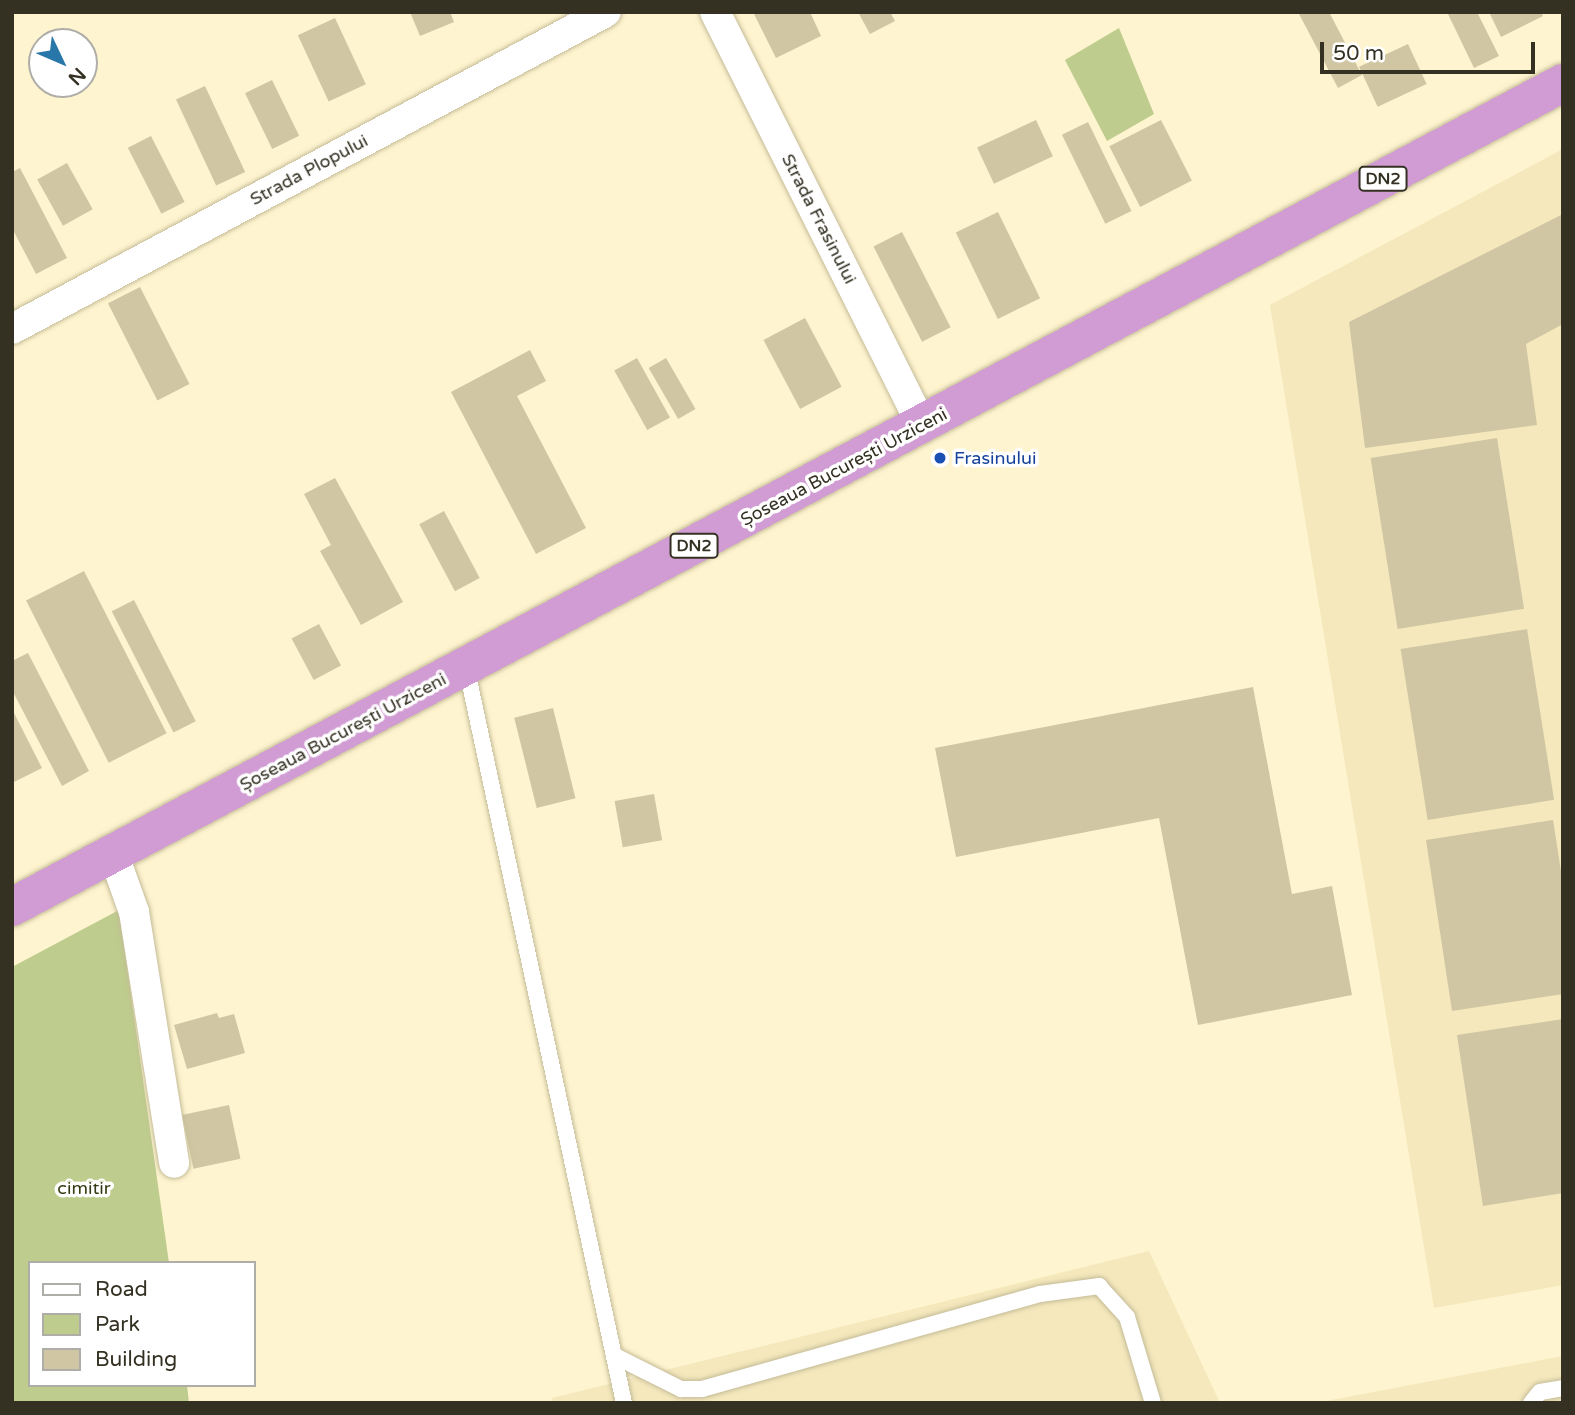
<!DOCTYPE html>
<html>
<head>
<meta charset="utf-8">
<style>
  body { margin:0 }
  #map { position:relative; width:1575px; height:1415px; overflow:hidden; background:#fef4cf; font-family:"Varela Round",sans-serif }
  div>[style] { position:absolute }
  .built>* { inset:0; background:#f4e8bc }
  .green>* { inset:0; background:#becc8d }
  .building>* { inset:0; background:#d0c6a3; transform-origin:0 0 }
  .roads { filter:drop-shadow(0 0 2px #c4bb98) drop-shadow(0 0 2px #c4bb98) }
  .lane>* { height:16px; margin:-8px; padding:0 8px; transform-origin:8px; border-radius:8px; background:#fff }
  .street>* { height:30px; margin:-15px; padding:0 15px; transform-origin:15px; border-radius:15px; background:#fff }
  .highway>* { height:38px; margin:-19px; padding:0 19px; transform-origin:19px; border-radius:19px; background:#d19cd3 }
  .dots>* { width:19px; height:19px; translate:-50% -50%; box-sizing:border-box; border:4px solid #fff; border-radius:50% }
  span { translate:-50% -50%; white-space:nowrap; text-align:center; line-height:1.15; -webkit-text-stroke:7px #fff; paint-order:stroke }
  .shield-label span { padding:2px 5px; background:#fff; border:2px solid; border-radius:5px; -webkit-text-stroke-width:0 }
  .shield-label { font-size:16px; color:#343123; font-weight:700 }
  .street-label { font-size:18px; color:#343123 }
  .transit-label { font-size:18px; color:#164399 }
  .left { translate:0 -50%; text-align:left }
  .park-label { font-size:18px; color:#343c13 }
  .frame { position:absolute; inset:0; border:14px solid #343123; pointer-events:none }
  .legend { position:absolute; left:28px; top:1261px; width:228px; height:126px; box-sizing:border-box; background:#fff; border:2px solid #aeada7; margin:0; padding:9px 12px; list-style:none; font-size:21px; color:#343123 }
  .legend li { display:flex; align-items:center; gap:14px; height:35px }
  .legend b { width:35px; border:2px solid #aeada7 }
  .north { position:absolute; left:28px; top:28px; width:70px; height:70px; box-sizing:border-box; background:#fff; border:2px solid #aeada7; border-radius:50%; rotate:134deg; font-size:19px; font-weight:700; line-height:28px; text-align:center; color:#343123 }
  .north::after { content:''; display:block; margin:auto; width:24px; height:32px; background:#2976a9; clip-path:polygon(50% 0,100% 100%,50% 72%,0 100%) }
  .scale { position:absolute; left:1320px; top:42px; width:215px; height:32px; box-sizing:border-box; border:4px solid #343123; border-top:0; padding-left:9px; font-size:21px; line-height:24px; white-space:nowrap; color:#343123; -webkit-text-stroke:5px #fff; paint-order:stroke }
</style>
</head>
<body>
<div id="map">
  <div class="built">
    <div style="clip-path:polygon(1563px 149px,1563px 1285px,1434px 1308px,1270px 305px)"></div>
    <div style="clip-path:polygon(1149px 1251px,1220px 1403px,553px 1403px,552px 1398px)"></div>
    <div style="clip-path:polygon(1563px 1356px,1563px 1403px,1316px 1403px)"></div>
  </div>
  <div class="green">
    <div style="clip-path:polygon(1119px 28px,1154px 114px,1107px 141px,1065px 60px)"></div>
    <div style="clip-path:polygon(119px 910px,169px 1263px,30px 1263px,30px 1385px,187px 1385px,189px 1403px,12px 1403px,12px 967px)"></div>
  </div>
  <div class="building">
    <div style="clip-path:polygon(410px 12px,450px 12px,454px 22px,420px 36px)"></div>
    <div style="clip-path:polygon(753px 12px,810px 12px,821px 36px,776px 58px)"></div>
    <div style="clip-path:polygon(858px 12px,890px 12px,895px 21px,870px 34px)"></div>
    <div style="clip-path:polygon(1298px 12px,1329px 12px,1362px 75px,1338px 88px)"></div>
    <div style="clip-path:polygon(1447px 12px,1477px 12px,1499px 56px,1474px 68px)"></div>
    <div style="clip-path:polygon(1489px 12px,1541px 12px,1543px 16px,1501px 37px)"></div>
    <div style="left:335px;top:18px;width:73px;height:41px;rotate:65deg"></div>
    <div style="left:1408px;top:44px;width:44px;height:54px;rotate:65deg"></div>
    <div style="left:272px;top:80px;width:62px;height:30px;rotate:64deg"></div>
    <div style="left:205px;top:86px;width:95px;height:32px;rotate:65deg"></div>
    <div style="left:1036px;top:120px;width:40px;height:65px;rotate:65deg"></div>
    <div style="left:1161px;top:120px;width:68px;height:58px;rotate:63deg"></div>
    <div style="left:1088px;top:122px;width:99px;height:29px;rotate:64deg"></div>
    <div style="left:151px;top:136px;width:74px;height:26px;rotate:63deg"></div>
    <div style="left:67px;top:163px;width:53px;height:34px;rotate:61deg"></div>
    <div style="clip-path:polygon(20px 168px,67px 258px,36px 274px,12px 228px,12px 172px)"></div>
    <div style="left:998px;top:212px;width:96px;height:47px;rotate:64deg"></div>
    <div style="clip-path:polygon(1563px 214px,1563px 324px,1526px 344px,1537px 425px,1365px 448px,1349px 322px)"></div>
    <div style="left:902px;top:232px;width:107px;height:32px;rotate:63deg"></div>
    <div style="left:140px;top:287px;width:109px;height:36px;rotate:63deg"></div>
    <div style="left:805px;top:318px;width:78px;height:47px;rotate:62deg"></div>
    <div style="clip-path:polygon(530px 350px,546px 381px,517px 396px,586px 528px,536px 554px,451px 392px)"></div>
    <div style="left:637px;top:358px;width:68px;height:26px;rotate:61deg"></div>
    <div style="left:666px;top:358px;width:59px;height:20px;rotate:60deg"></div>
    <div style="left:1497px;top:438px;width:173px;height:128px;rotate:81deg"></div>
    <div style="clip-path:polygon(335px 478px,403px 602px,361px 625px,320px 551px,331px 545px,304px 494px)"></div>
    <div style="left:444px;top:511px;width:76px;height:28px;rotate:62deg"></div>
    <div style="left:84px;top:571px;width:182px;height:65px;rotate:63deg"></div>
    <div style="left:134px;top:600px;width:136px;height:25px;rotate:63deg"></div>
    <div style="left:319px;top:624px;width:47px;height:31px;rotate:62deg"></div>
    <div style="left:1527px;top:629px;width:173px;height:128px;rotate:81deg"></div>
    <div style="clip-path:polygon(28px 653px,89px 771px,62px 786px,12px 690px,12px 661px)"></div>
    <div style="clip-path:polygon(1253px 687px,1292px 894px,1332px 886px,1352px 995px,1198px 1025px,1159px 818px,956px 857px,935px 748px)"></div>
    <div style="left:553px;top:708px;width:93px;height:40px;rotate:76deg"></div>
    <div style="clip-path:polygon(12px 709px,42px 768px,12px 783px)"></div>
    <div style="left:654px;top:794px;width:47px;height:40px;rotate:80deg"></div>
    <div style="clip-path:polygon(1553px 820px,1563px 884px,1563px 994px,1452px 1011px,1426px 840px)"></div>
    <div style="clip-path:polygon(217px 1013px,219px 1018px,234px 1014px,245px 1053px,187px 1069px,174px 1025px)"></div>
    <div style="clip-path:polygon(1563px 1019px,1563px 1193px,1483px 1206px,1457px 1035px)"></div>
    <div style="left:229px;top:1105px;width:55px;height:48px;rotate:78deg"></div>
  </div>
  <div class="roads">
    <div class="lane">
      <div style="left:466px;top:666px;width:754px;rotate:77.9deg"></div>
      <div style="left:615px;top:1356px;width:74px;rotate:26.6deg"></div>
      <div style="left:681px;top:1389px;width:21px"></div>
      <div style="left:702px;top:1389px;width:351px;rotate:-15.7deg"></div>
      <div style="left:1040px;top:1294px;width:60px;rotate:-7.7deg"></div>
      <div style="left:1099px;top:1286px;width:42px;rotate:47.9deg"></div>
      <div style="left:1127px;top:1317px;width:90px;rotate:73.2deg"></div>
      <div style="left:1531px;top:1403px;width:14px;rotate:-51deg"></div>
      <div style="left:1540px;top:1392px;width:23px;rotate:-10deg"></div>
    </div>
    <div class="street">
      <div style="left:715px;top:12px;width:462px;rotate:63.4deg"></div>
      <div style="left:12px;top:329px;width:673px;rotate:-28.09deg"></div>
      <div style="left:113px;top:853px;width:63px;rotate:70.4deg"></div>
      <div style="left:134px;top:912px;width:254px;rotate:80.9deg"></div>
    </div>
    <div class="highway">
      <div style="left:12px;top:907px;width:1756px;rotate:-27.98deg"></div>
    </div>
  </div>
  <div class="dots">
    <div style="left:940px;top:458px;background:#1a4fb4"></div>
  </div>
  <div class="shield-label">
    <span style="left:1383px;top:179px">DN2</span>
    <span style="left:694px;top:546px">DN2</span>
  </div>
  <div class="street-label">
    <span style="left:309px;top:170px;rotate:-28deg">Strada Plopului</span>
    <span style="left:819px;top:219px;rotate:63deg">Strada Frasinului</span>
    <span style="left:844px;top:467px;rotate:-28deg">Șoseaua București Urziceni</span>
    <span style="left:343px;top:732px;rotate:-28deg">Șoseaua București Urziceni</span>
  </div>
  <div class="transit-label">
    <span class="left" style="left:954px;top:458px">Frasinului</span>
  </div>
  <div class="park-label">
    <span style="left:84px;top:1188px">cimitir</span>
  </div>
  <div class="frame"></div>
  <ul class="legend">
  <li><b style="height:9px;background:#fff"></b>Road</li>
  <li><b style="height:19px;background:#becc8d"></b>Park</li>
  <li><b style="height:19px;background:#d0c6a3"></b>Building</li>
  </ul>
  <div class="north">N</div>
  <div class="scale">50 m</div>
</div>
</body>
</html>
